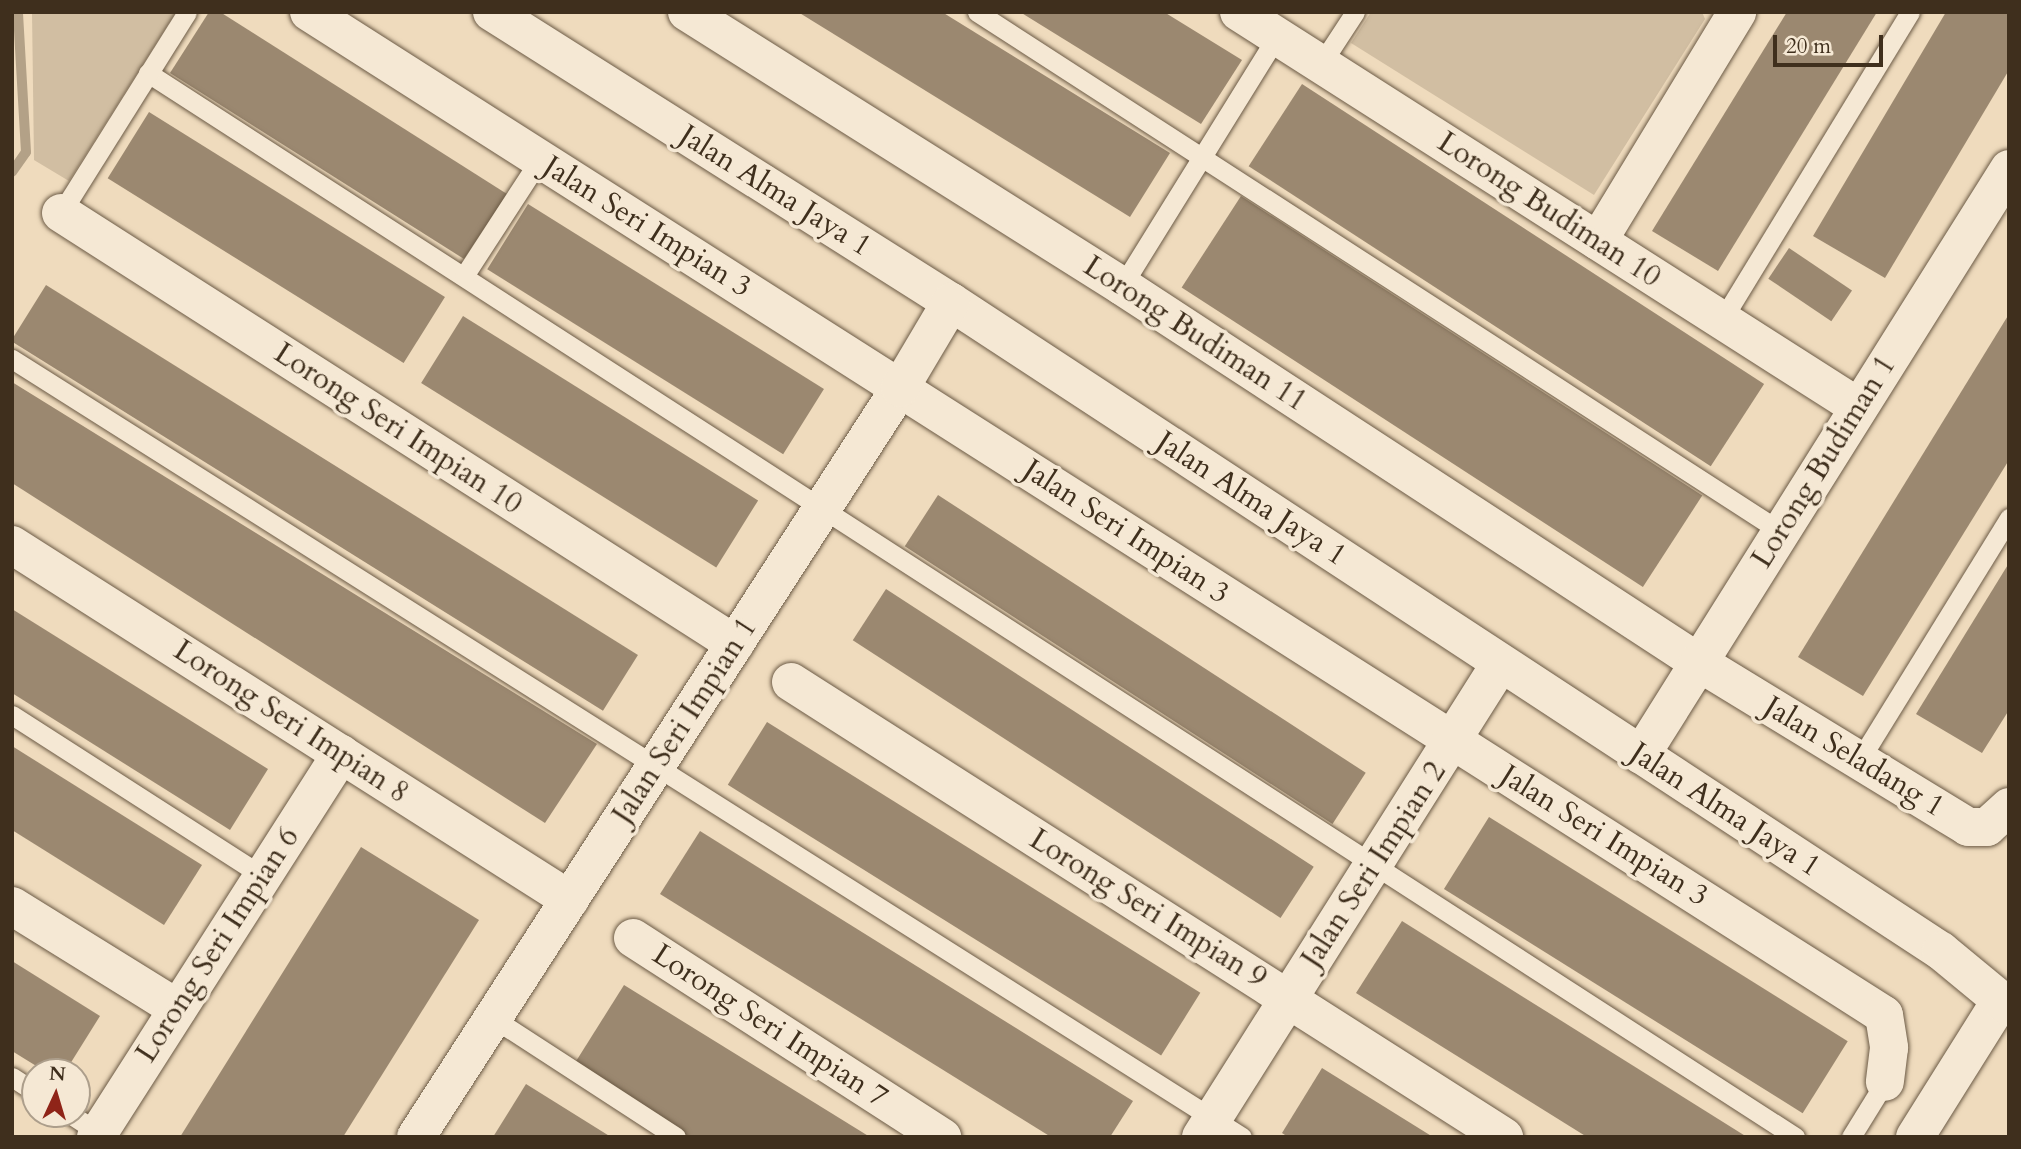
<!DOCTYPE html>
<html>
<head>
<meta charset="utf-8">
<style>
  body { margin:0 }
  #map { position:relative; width:2021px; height:1149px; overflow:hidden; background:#efdbbd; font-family:Cardo,serif }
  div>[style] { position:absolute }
  .green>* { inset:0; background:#d1bea2 }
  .stream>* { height:10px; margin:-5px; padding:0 5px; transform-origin:5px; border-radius:5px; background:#b3a187 }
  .building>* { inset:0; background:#9b8870; transform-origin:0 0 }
  .roads { filter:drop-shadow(0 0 2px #6b5a45) drop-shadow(0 0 2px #6b5a45) }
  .service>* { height:19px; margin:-9.5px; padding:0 9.5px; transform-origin:9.5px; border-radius:9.5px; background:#f5e8d4 }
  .minor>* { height:38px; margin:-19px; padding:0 19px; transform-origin:19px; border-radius:19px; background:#f5e8d4 }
  .tertiary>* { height:38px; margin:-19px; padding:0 19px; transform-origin:19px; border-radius:19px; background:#f5e8d4 }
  span { translate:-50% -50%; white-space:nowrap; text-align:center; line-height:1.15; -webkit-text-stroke:7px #f5e8d4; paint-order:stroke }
  .street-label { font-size:30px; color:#3f2f1d }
  .frame { position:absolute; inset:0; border:14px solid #3f2f1d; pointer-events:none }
  .north { position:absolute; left:21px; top:1058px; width:70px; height:70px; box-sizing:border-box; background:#f5e8d4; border:2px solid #ac9e8b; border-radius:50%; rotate:4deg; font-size:19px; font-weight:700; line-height:28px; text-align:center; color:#3f2f1d }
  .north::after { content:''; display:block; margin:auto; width:24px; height:32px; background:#8f2418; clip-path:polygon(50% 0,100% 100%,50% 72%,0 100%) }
  .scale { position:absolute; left:1773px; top:35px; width:110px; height:32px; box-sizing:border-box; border:4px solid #3f2f1d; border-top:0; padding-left:9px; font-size:21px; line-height:24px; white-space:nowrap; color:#3f2f1d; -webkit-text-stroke:5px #f5e8d4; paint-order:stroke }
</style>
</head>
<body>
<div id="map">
  <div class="green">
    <div style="clip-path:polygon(32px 12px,176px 12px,69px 181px,34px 160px)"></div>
    <div style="clip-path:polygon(1371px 12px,1702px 12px,1705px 19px,1594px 195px,1351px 43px)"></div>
  </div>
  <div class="stream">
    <div style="left:12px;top:172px;width:24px;rotate:-55deg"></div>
    <div style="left:26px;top:152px;width:140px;rotate:-93.3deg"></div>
  </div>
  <div class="building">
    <div style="clip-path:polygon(209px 12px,220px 12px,507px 194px,464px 259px,170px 73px)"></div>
    <div style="clip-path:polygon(798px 12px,942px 12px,1170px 153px,1130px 217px)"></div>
    <div style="clip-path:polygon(1020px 12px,1164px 12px,1242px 60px,1201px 124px)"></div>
    <div style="clip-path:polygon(1787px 12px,1877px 12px,1718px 271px,1652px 231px)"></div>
    <div style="clip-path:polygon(1946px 12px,2009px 12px,2009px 70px,1885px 278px,1813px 236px)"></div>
    <div style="left:1302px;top:84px;width:551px;height:98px;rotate:33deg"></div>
    <div style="left:149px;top:112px;width:349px;height:78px;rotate:32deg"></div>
    <div style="left:1241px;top:196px;width:550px;height:109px;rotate:33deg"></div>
    <div style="left:528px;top:204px;width:349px;height:77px;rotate:32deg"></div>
    <div style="left:1789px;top:248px;width:76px;height:37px;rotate:34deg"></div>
    <div style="left:46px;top:285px;width:698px;height:66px;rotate:32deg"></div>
    <div style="clip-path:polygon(2009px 314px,2009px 460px,1863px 696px,1798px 657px)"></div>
    <div style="left:463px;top:316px;width:348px;height:79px;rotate:32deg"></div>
    <div style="clip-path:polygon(12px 382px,597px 744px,545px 823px,12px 483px)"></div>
    <div style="left:938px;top:495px;width:510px;height:61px;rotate:33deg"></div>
    <div style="clip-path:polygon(2009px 563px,2009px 710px,1982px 753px,1916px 714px)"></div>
    <div style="left:886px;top:589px;width:510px;height:61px;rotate:33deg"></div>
    <div style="clip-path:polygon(12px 609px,268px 769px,230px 830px,12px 693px)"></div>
    <div style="left:767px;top:722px;width:511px;height:74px;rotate:32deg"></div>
    <div style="clip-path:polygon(12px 746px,202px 865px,164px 925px,12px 830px)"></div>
    <div style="left:1489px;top:817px;width:423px;height:85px;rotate:32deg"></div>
    <div style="clip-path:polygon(700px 831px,1133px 1101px,1110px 1137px,1051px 1137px,660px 894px)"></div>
    <div style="clip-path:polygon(361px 847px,479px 920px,343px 1137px,180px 1137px)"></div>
    <div style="clip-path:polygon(1402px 921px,1747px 1137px,1587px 1137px,1356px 993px)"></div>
    <div style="clip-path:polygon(12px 961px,100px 1016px,65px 1072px,46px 1072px,12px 1051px)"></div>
    <div style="clip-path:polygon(624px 985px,870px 1137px,688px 1137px,573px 1066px)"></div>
    <div style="clip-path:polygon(1322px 1068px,1433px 1137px,1288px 1137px,1282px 1133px)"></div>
    <div style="clip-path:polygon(526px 1084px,611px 1137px,493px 1137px)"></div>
  </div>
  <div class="roads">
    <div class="service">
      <div style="left:977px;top:12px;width:956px;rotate:32.88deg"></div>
      <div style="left:1321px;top:64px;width:62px;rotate:-56.8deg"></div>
      <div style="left:148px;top:73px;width:1961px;rotate:32.86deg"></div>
      <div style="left:61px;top:213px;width:237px;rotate:-57.9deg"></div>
      <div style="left:464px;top:276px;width:140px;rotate:-57deg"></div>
      <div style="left:1122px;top:286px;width:294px;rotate:-58.2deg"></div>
      <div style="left:1722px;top:320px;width:361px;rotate:-58.6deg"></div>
      <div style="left:12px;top:359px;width:1455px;rotate:32.31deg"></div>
      <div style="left:12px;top:715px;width:298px;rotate:32.7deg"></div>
      <div style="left:1859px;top:761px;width:286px;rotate:-58.3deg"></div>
      <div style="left:493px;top:1018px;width:218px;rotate:33deg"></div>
      <div style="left:12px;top:1077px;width:27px;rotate:33deg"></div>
      <div style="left:70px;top:1114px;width:35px;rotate:33deg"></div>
      <div style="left:1851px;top:1137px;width:65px;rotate:-58.3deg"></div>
    </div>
    <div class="minor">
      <div style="left:309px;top:12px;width:1867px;rotate:32.49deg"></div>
      <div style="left:1884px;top:1015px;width:33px;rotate:81deg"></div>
      <div style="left:1889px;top:1048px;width:34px;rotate:97deg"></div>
      <div style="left:687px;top:12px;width:514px;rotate:32.21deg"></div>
      <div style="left:1122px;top:286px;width:688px;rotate:33.14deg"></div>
      <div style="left:1698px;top:662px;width:316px;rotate:31.4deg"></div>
      <div style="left:1968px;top:827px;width:19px"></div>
      <div style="left:1987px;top:827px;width:30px;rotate:-42deg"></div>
      <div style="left:1239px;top:12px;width:734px;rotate:32.54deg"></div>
      <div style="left:61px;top:213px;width:800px;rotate:32.6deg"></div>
      <div style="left:1598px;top:241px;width:268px;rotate:-58.7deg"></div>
      <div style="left:12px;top:545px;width:661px;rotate:32.46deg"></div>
      <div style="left:791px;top:682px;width:846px;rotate:32.54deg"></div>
      <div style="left:1641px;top:755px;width:692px;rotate:-57.87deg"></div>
      <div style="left:12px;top:906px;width:195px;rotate:31.8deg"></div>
      <div style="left:633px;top:938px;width:368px;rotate:32.8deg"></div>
      <div style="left:96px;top:1137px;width:455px;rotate:-57.4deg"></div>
      <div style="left:1201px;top:1137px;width:560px;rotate:-57.7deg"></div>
      <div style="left:1915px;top:1137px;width:162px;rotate:-57.9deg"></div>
    </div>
    <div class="tertiary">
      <div style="left:492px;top:12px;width:543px;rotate:32.29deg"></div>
      <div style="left:951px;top:302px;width:1184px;rotate:33.25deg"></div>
      <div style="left:1941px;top:951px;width:88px;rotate:39.5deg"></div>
      <div style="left:416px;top:1137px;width:892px;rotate:-57.13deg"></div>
      <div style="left:900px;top:388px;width:100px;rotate:-59.3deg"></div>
    </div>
  </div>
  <div class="street-label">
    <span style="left:775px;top:191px;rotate:32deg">Jalan Alma Jaya 1</span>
    <span style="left:1549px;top:210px;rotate:33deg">Lorong Budiman 10</span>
    <span style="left:647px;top:227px;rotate:32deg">Jalan Seri Impian 3</span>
    <span style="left:1195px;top:334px;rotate:33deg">Lorong Budiman 11</span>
    <span style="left:398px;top:429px;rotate:33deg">Lorong Seri Impian 10</span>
    <span style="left:1824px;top:462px;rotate:-58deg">Lorong Budiman 1</span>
    <span style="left:1251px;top:499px;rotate:33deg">Jalan Alma Jaya 1</span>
    <span style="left:1126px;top:532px;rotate:33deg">Jalan Seri Impian 3</span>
    <span style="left:685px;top:721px;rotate:-57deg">Jalan Seri Impian 1</span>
    <span style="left:291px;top:722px;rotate:33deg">Lorong Seri Impian 8</span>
    <span style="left:1854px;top:757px;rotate:31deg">Jalan Seladang 1</span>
    <span style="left:1725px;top:810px;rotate:33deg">Jalan Alma Jaya 1</span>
    <span style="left:1604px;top:836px;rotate:32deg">Jalan Seri Impian 3</span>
    <span style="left:1374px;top:865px;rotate:-57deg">Jalan Seri Impian 2</span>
    <span style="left:1148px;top:909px;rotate:32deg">Lorong Seri Impian 9</span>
    <span style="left:218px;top:945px;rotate:-57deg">Lorong Seri Impian 6</span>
    <span style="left:770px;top:1026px;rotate:33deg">Lorong Seri Impian 7</span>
  </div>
  <div class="frame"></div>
  <div class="north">N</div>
  <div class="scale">20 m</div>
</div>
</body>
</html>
